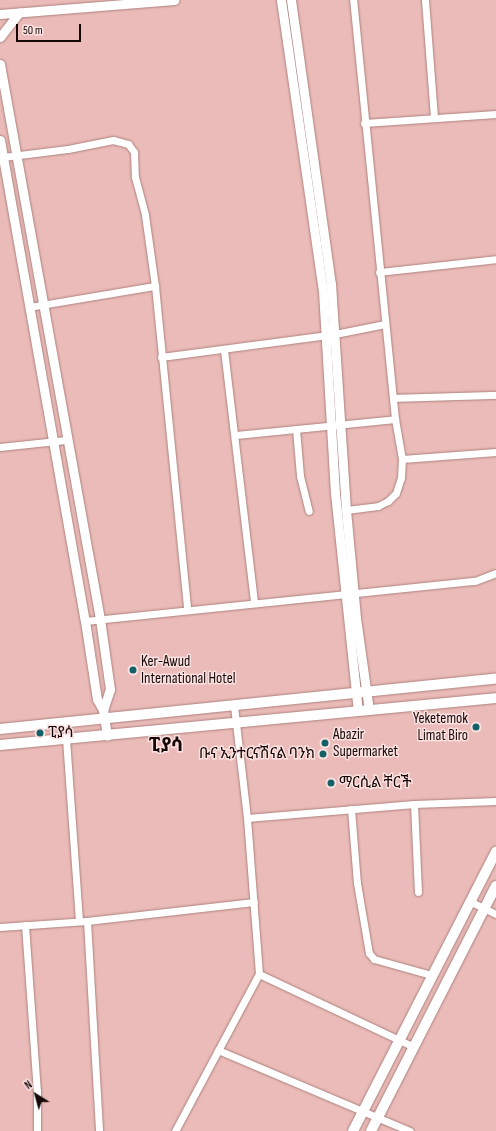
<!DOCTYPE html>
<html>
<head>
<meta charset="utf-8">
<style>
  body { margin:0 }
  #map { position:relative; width:496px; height:1131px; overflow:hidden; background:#eabbb8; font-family:"Sofia Sans Condensed","Noto Sans Ethiopic",sans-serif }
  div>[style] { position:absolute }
  .roads { filter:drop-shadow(0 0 1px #ae827f) drop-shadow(0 0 1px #ae827f) }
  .minor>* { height:7px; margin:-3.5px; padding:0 3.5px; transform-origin:3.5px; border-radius:3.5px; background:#fff }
  .tertiary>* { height:9px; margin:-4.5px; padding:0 4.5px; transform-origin:4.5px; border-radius:4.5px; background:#fff }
  .secondary>* { height:10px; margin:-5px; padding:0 5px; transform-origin:5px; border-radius:5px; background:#fff }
  .dots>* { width:11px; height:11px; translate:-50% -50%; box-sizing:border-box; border:2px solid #fbe2e1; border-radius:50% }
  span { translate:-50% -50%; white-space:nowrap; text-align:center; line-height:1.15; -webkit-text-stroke:3px #fbe2e1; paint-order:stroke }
  .poi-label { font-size:15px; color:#160707 }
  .left { translate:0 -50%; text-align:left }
  .right { translate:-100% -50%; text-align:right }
  .district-label { font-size:19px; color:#160707; font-weight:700 }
  .north { position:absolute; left:16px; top:1075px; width:40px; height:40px; -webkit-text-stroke:3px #fbe2e1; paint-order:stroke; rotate:323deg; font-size:11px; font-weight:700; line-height:16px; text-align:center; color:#160707 }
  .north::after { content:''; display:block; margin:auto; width:14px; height:18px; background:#160707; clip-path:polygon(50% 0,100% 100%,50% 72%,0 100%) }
  .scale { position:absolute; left:16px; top:24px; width:65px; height:18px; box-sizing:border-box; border:2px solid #160707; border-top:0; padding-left:5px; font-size:12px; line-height:14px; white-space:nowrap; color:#160707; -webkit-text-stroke:3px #fbe2e1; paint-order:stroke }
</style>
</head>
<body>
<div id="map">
  <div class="roads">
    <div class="minor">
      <div style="left:425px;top:0;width:118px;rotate:85.6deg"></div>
      <div style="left:364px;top:123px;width:132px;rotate:-3.9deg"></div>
      <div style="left:3px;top:157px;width:65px;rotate:-7deg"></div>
      <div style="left:68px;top:149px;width:46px;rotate:-11.3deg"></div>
      <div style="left:113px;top:140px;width:16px;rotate:15deg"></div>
      <div style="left:128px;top:144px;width:10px;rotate:53deg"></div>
      <div style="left:134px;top:152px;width:25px;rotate:88deg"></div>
      <div style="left:135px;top:177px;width:39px;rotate:75deg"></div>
      <div style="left:145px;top:215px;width:72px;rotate:82deg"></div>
      <div style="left:155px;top:286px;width:325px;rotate:84.3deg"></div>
      <div style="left:379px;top:272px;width:118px;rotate:-6.3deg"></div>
      <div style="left:29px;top:307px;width:128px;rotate:-9.5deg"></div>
      <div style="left:224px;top:350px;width:254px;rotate:83.2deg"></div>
      <div style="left:161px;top:357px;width:176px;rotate:-7.5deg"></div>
      <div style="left:335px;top:334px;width:51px;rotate:-11.3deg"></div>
      <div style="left:394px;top:398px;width:102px;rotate:-1.7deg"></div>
      <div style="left:296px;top:429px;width:47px;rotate:85.1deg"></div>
      <div style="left:300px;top:476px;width:36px;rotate:76deg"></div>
      <div style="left:236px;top:435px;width:160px;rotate:-5.7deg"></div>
      <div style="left:0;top:447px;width:66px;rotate:-6.1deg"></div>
      <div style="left:402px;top:459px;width:94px;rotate:-4.3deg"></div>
      <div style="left:346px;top:510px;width:32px;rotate:-7deg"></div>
      <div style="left:378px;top:506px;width:11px;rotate:-27deg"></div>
      <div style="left:388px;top:501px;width:11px;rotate:-45deg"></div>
      <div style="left:396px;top:493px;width:16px;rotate:-72deg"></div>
      <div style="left:401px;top:478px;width:19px;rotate:-87deg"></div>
      <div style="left:402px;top:459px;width:41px;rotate:-99.9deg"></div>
      <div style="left:395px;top:419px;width:421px;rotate:-95.7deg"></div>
      <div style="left:85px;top:621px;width:392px;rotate:-5.9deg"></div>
      <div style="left:475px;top:581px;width:22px;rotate:-21deg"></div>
      <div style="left:66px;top:739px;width:182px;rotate:85.9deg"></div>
      <div style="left:414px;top:804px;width:88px;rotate:87.4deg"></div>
      <div style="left:351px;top:809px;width:74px;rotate:85.4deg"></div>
      <div style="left:357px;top:883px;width:71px;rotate:80.3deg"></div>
      <div style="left:369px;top:953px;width:8px;rotate:50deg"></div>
      <div style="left:374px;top:959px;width:59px;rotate:15.7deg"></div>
      <div style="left:247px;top:818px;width:168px;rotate:-4.8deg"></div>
      <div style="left:414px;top:804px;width:82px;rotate:-2.1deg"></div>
      <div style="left:469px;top:901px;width:30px;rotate:26deg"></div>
      <div style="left:87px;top:921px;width:210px;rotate:86.7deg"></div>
      <div style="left:25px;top:925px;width:166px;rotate:85.9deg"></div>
      <div style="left:37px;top:1091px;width:40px;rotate:90deg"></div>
      <div style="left:0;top:927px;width:87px;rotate:-3.9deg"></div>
      <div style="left:87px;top:921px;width:168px;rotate:-6.5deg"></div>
      <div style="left:259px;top:974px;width:171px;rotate:25.2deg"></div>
      <div style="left:218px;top:1050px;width:208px;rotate:22.9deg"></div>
      <div style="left:175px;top:1131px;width:178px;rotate:-61.9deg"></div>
      <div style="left:259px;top:974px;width:156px;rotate:-94.4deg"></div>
      <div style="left:247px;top:818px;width:114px;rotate:-96.6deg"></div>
    </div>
    <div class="tertiary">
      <div style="left:281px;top:0;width:294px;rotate:81.8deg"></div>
      <div style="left:323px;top:291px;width:202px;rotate:86.6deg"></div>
      <div style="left:335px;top:493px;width:219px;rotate:84deg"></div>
      <div style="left:291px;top:0;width:287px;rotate:82deg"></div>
      <div style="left:331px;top:284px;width:226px;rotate:86.2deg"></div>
      <div style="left:346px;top:510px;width:108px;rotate:84.7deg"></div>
      <div style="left:356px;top:618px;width:93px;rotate:82deg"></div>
      <div style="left:0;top:14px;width:175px;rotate:-4.6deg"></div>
      <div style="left:0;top:37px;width:31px;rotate:-52deg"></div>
      <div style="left:0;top:64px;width:564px;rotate:79.79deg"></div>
      <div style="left:100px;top:619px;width:71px;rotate:81.9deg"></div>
      <div style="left:110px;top:689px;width:22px;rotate:108deg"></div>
      <div style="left:0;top:140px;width:488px;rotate:80deg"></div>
      <div style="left:85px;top:621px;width:79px;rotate:81.3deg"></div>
      <div style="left:97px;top:699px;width:13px;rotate:61deg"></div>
      <div style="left:103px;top:710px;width:26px;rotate:81deg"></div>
    </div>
    <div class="secondary">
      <div style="left:0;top:729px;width:499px;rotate:-5.8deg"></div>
      <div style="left:0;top:745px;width:498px;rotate:-5.4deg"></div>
      <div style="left:353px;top:1131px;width:314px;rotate:-62.9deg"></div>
      <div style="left:371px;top:1131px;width:275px;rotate:-63deg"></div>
    </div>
  </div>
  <div class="dots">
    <div style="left:133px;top:670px;background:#116167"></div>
    <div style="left:476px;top:727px;background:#116167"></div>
    <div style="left:40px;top:733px;background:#116167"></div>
    <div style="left:325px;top:743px;background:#116167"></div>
    <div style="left:323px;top:754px;background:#116167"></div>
    <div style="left:331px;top:783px;background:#116167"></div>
  </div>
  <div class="poi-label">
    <span class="left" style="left:141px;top:670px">Ker-Awud<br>International Hotel</span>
    <span class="right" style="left:468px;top:727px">Yeketemok<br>Limat Biro</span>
    <span class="left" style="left:48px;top:733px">ፒያሳ</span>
    <span class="left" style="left:333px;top:743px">Abazir<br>Supermarket</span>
    <span class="right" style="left:315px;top:754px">ቡና ኢንተርናሽናል ባንክ</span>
    <span class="left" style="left:339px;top:783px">ማርሲል ቸርች</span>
  </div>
  <div class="district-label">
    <span style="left:166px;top:746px">ፒያሳ</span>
  </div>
  <div class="north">N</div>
  <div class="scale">50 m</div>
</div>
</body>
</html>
